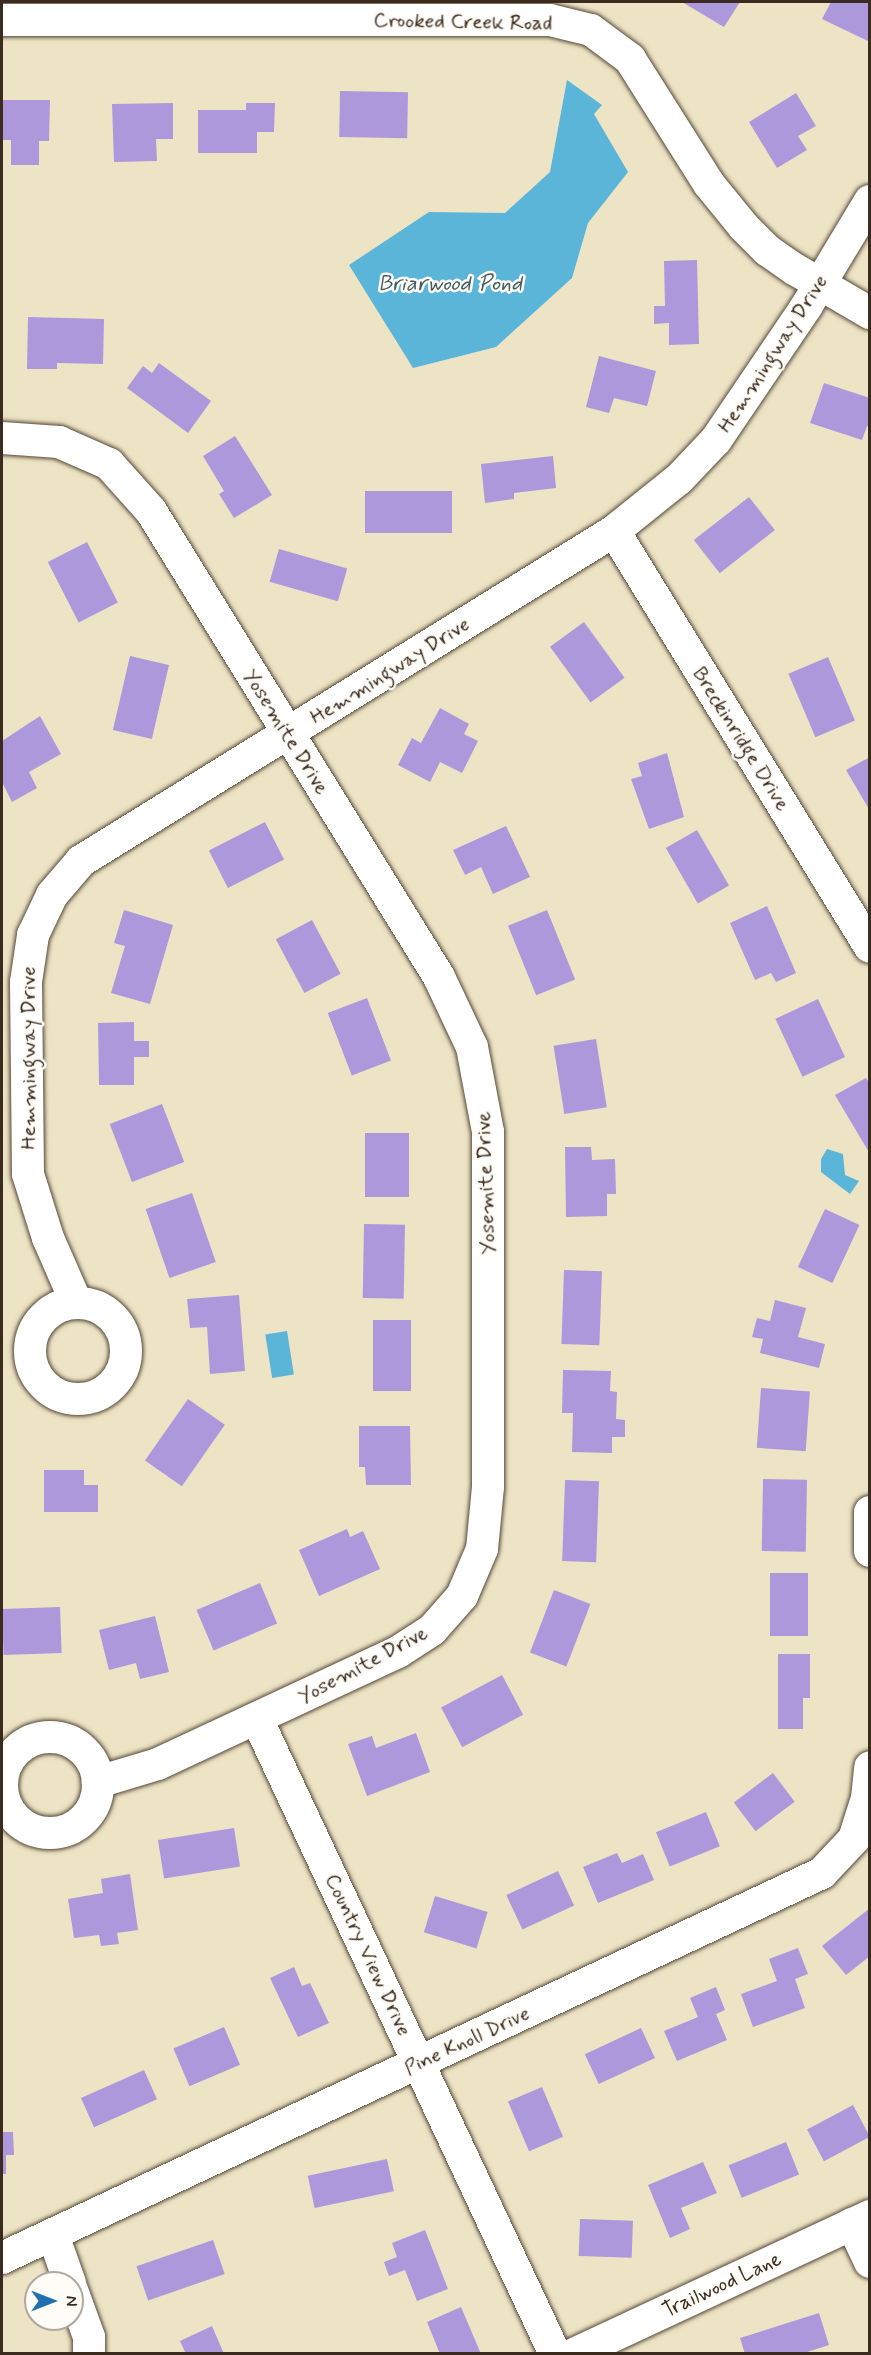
<!DOCTYPE html>
<html>
<head>
<meta charset="utf-8">
<style>
  body { margin:0 }
  #map { position:relative; width:871px; height:2355px; overflow:hidden; background:#ede4c5; font-family:Mynerve,sans-serif }
  div>[style] { position:absolute }
  .water>* { inset:0; background:#5ab5d8; transform-origin:0 0 }
  .building>* { inset:0; background:#ad98dc; transform-origin:0 0 }
  .roads { filter:drop-shadow(0 0 2px #564637) drop-shadow(0 0 2px #564637) }
  .minor>* { height:32px; margin:-16px; padding:0 16px; transform-origin:16px; border-radius:16px; background:#fff }
  .minor>.ring { margin:-16px; padding:0; box-sizing:content-box; background:none; border:32px solid #fff; border-radius:50% }
  span { translate:-50% -50%; white-space:nowrap; text-align:center; line-height:1.15; -webkit-text-stroke:5px #fdfcf7; paint-order:stroke }
  .street-label { font-size:21px; color:#3b2a1e }
  .water-label { font-size:22px; color:#465b5f; font-style:italic }
  .frame { position:absolute; inset:0; border:3px solid #3b2a1e; pointer-events:none }
  .north { position:absolute; left:24px; top:2271px; width:60px; height:60px; box-sizing:border-box; background:#fdfcf7; border:2px solid #afa8a0; border-radius:50%; rotate:90deg; font-size:16px; font-weight:700; line-height:24px; text-align:center; color:#3b2a1e }
  .north::after { content:''; display:block; margin:auto; width:21px; height:27px; background:#1f6fb2; clip-path:polygon(50% 0,100% 100%,50% 72%,0 100%) }
</style>
</head>
<body>
<div id="map">
  <div class="water">
    <div style="clip-path:polygon(567px 80px,602px 105px,594px 114px,628px 172px,588px 223px,572px 278px,496px 347px,413px 368px,349px 265px,429px 212px,505px 213px,550px 172px)"></div>
    <div style="clip-path:polygon(827px 1149px,843px 1154px,845px 1175px,859px 1181px,850px 1194px,821px 1172px,821px 1159px)"></div>
    <div style="left:287px;top:1331px;width:44px;height:22px;rotate:81deg"></div>
  </div>
  <div class="building">
    <div style="clip-path:polygon(682px 2px,740px 2px,724px 27px)"></div>
    <div style="clip-path:polygon(831px 2px,870px 2px,870px 42px,822px 19px)"></div>
    <div style="left:340px;top:91px;width:68px;height:46px;rotate:1deg"></div>
    <div style="clip-path:polygon(796px 93px,816px 126px,798px 136px,807px 150px,777px 168px,749px 122px)"></div>
    <div style="clip-path:polygon(2px 100px,50px 100px,49px 141px,39px 141px,39px 165px,11px 165px,11px 140px,2px 140px)"></div>
    <div style="clip-path:polygon(173px 103px,173px 139px,156px 139px,157px 161px,114px 162px,112px 104px)"></div>
    <div style="clip-path:polygon(246px 103px,275px 103px,274px 132px,257px 132px,257px 153px,198px 153px,198px 110px,246px 110px)"></div>
    <div style="clip-path:polygon(697px 260px,699px 344px,669px 345px,669px 323px,654px 324px,654px 306px,665px 306px,664px 261px)"></div>
    <div style="clip-path:polygon(28px 317px,104px 319px,103px 364px,57px 363px,57px 369px,27px 369px)"></div>
    <div style="clip-path:polygon(599px 356px,656px 371px,647px 406px,614px 398px,609px 413px,586px 407px)"></div>
    <div style="clip-path:polygon(159px 363px,211px 401px,188px 433px,127px 388px,143px 366px,152px 373px)"></div>
    <div style="clip-path:polygon(824px 383px,870px 398px,870px 427px,867px 426px,862px 440px,810px 423px)"></div>
    <div style="clip-path:polygon(235px 436px,272px 495px,234px 518px,219px 494px,224px 491px,203px 456px)"></div>
    <div style="clip-path:polygon(553px 456px,556px 488px,514px 493px,514px 499px,485px 503px,481px 464px)"></div>
    <div style="left:365px;top:491px;width:87px;height:42px"></div>
    <div style="left:749px;top:497px;width:42px;height:70px;rotate:52deg"></div>
    <div style="left:87px;top:542px;width:68px;height:44px;rotate:63deg"></div>
    <div style="left:279px;top:549px;width:71px;height:34px;rotate:16deg"></div>
    <div style="left:584px;top:622px;width:69px;height:42px;rotate:54deg"></div>
    <div style="left:130px;top:656px;width:40px;height:76px;rotate:13deg"></div>
    <div style="left:828px;top:657px;width:69px;height:43px;rotate:67deg"></div>
    <div style="clip-path:polygon(440px 708px,469px 724px,464px 734px,478px 741px,462px 773px,440px 762px,430px 782px,398px 765px,412px 738px,421px 743px)"></div>
    <div style="clip-path:polygon(40px 716px,61px 754px,29px 772px,37px 788px,12px 802px,2px 782px,2px 741px)"></div>
    <div style="clip-path:polygon(667px 753px,684px 817px,649px 829px,631px 779px,642px 776px,638px 763px)"></div>
    <div style="clip-path:polygon(870px 757px,870px 811px,846px 770px)"></div>
    <div style="left:265px;top:822px;width:42px;height:63px;rotate:63deg"></div>
    <div style="clip-path:polygon(506px 826px,530px 877px,493px 894px,481px 867px,465px 875px,453px 850px)"></div>
    <div style="left:697px;top:830px;width:64px;height:36px;rotate:60deg"></div>
    <div style="clip-path:polygon(767px 906px,796px 973px,776px 982px,771px 973px,755px 980px,730px 923px)"></div>
    <div style="clip-path:polygon(124px 910px,173px 925px,150px 1004px,111px 993px,125px 946px,114px 943px)"></div>
    <div style="left:547px;top:910px;width:75px;height:42px;rotate:68deg"></div>
    <div style="left:312px;top:920px;width:61px;height:41px;rotate:62deg"></div>
    <div style="left:367px;top:998px;width:67px;height:42px;rotate:69deg"></div>
    <div style="left:818px;top:999px;width:64px;height:47px;rotate:65deg"></div>
    <div style="clip-path:polygon(134px 1022px,134px 1041px,149px 1041px,149px 1057px,134px 1057px,134px 1085px,99px 1085px,98px 1023px)"></div>
    <div style="left:596px;top:1039px;width:69px;height:43px;rotate:81deg"></div>
    <div style="clip-path:polygon(866px 1078px,870px 1084px,870px 1154px,835px 1095px)"></div>
    <div style="left:162px;top:1104px;width:62px;height:56px;rotate:69deg"></div>
    <div style="left:365px;top:1133px;width:44px;height:64px"></div>
    <div style="clip-path:polygon(565px 1147px,591px 1147px,592px 1160px,615px 1159px,616px 1194px,607px 1194px,607px 1216px,566px 1217px)"></div>
    <div style="left:192px;top:1193px;width:73px;height:49px;rotate:71deg"></div>
    <div style="left:825px;top:1209px;width:38px;height:64px;rotate:25deg"></div>
    <div style="left:364px;top:1224px;width:41px;height:74px;rotate:1deg"></div>
    <div style="left:564px;top:1270px;width:38px;height:74px;rotate:2deg"></div>
    <div style="clip-path:polygon(239px 1295px,245px 1371px,210px 1374px,207px 1327px,190px 1328px,187px 1299px)"></div>
    <div style="clip-path:polygon(775px 1300px,806px 1308px,798px 1337px,825px 1344px,819px 1368px,760px 1353px,763px 1339px,752px 1337px,757px 1318px,770px 1321px)"></div>
    <div style="left:373px;top:1320px;width:38px;height:71px"></div>
    <div style="clip-path:polygon(563px 1370px,611px 1371px,610px 1391px,617px 1392px,616px 1419px,625px 1420px,625px 1437px,612px 1437px,612px 1453px,572px 1452px,573px 1413px,562px 1413px)"></div>
    <div style="left:761px;top:1388px;width:49px;height:60px;rotate:4deg"></div>
    <div style="left:188px;top:1399px;width:45px;height:75px;rotate:35deg"></div>
    <div style="clip-path:polygon(359px 1426px,410px 1426px,411px 1485px,366px 1485px,365px 1467px,359px 1467px)"></div>
    <div style="clip-path:polygon(44px 1470px,84px 1470px,84px 1485px,98px 1485px,98px 1512px,44px 1512px)"></div>
    <div style="left:763px;top:1479px;width:44px;height:72px;rotate:1deg"></div>
    <div style="left:565px;top:1480px;width:34px;height:81px;rotate:2deg"></div>
    <div style="clip-path:polygon(347px 1529px,350px 1537px,363px 1531px,380px 1569px,319px 1596px,299px 1550px)"></div>
    <div style="left:770px;top:1573px;width:38px;height:63px"></div>
    <div style="left:260px;top:1583px;width:44px;height:69px;rotate:67deg"></div>
    <div style="left:554px;top:1590px;width:39px;height:67px;rotate:21deg"></div>
    <div style="left:60px;top:1607px;width:46px;height:58px;rotate:88deg"></div>
    <div style="clip-path:polygon(155px 1616px,169px 1672px,140px 1679px,136px 1663px,109px 1670px,99px 1630px)"></div>
    <div style="clip-path:polygon(778px 1654px,810px 1654px,810px 1698px,803px 1698px,803px 1729px,778px 1729px)"></div>
    <div style="left:502px;top:1675px;width:45px;height:69px;rotate:62deg"></div>
    <div style="clip-path:polygon(416px 1733px,430px 1772px,367px 1796px,348px 1744px,372px 1736px,376px 1748px)"></div>
    <div style="left:773px;top:1773px;width:36px;height:49px;rotate:53deg"></div>
    <div style="left:706px;top:1812px;width:37px;height:54px;rotate:68deg"></div>
    <div style="left:234px;top:1828px;width:39px;height:77px;rotate:81deg"></div>
    <div style="clip-path:polygon(617px 1853px,622px 1863px,643px 1854px,654px 1880px,598px 1903px,583px 1867px)"></div>
    <div style="left:558px;top:1871px;width:38px;height:57px;rotate:65deg"></div>
    <div style="clip-path:polygon(130px 1874px,138px 1930px,117px 1933px,119px 1944px,101px 1946px,99px 1935px,74px 1938px,68px 1899px,103px 1893px,101px 1879px)"></div>
    <div style="left:435px;top:1896px;width:55px;height:38px;rotate:17deg"></div>
    <div style="clip-path:polygon(870px 1908px,870px 1956px,846px 1975px,822px 1946px)"></div>
    <div style="clip-path:polygon(798px 1948px,808px 1974px,795px 1979px,805px 2008px,753px 2027px,741px 1994px,777px 1981px,769px 1959px)"></div>
    <div style="clip-path:polygon(294px 1967px,302px 1986px,310px 1983px,329px 2023px,298px 2037px,270px 1978px)"></div>
    <div style="clip-path:polygon(716px 1987px,725px 2010px,716px 2014px,727px 2040px,677px 2061px,664px 2031px,698px 2017px,690px 1998px)"></div>
    <div style="left:224px;top:2027px;width:41px;height:55px;rotate:67deg"></div>
    <div style="left:641px;top:2028px;width:33px;height:62px;rotate:65deg"></div>
    <div style="left:144px;top:2070px;width:32px;height:69px;rotate:66deg"></div>
    <div style="left:542px;top:2087px;width:54px;height:37px;rotate:67deg"></div>
    <div style="left:853px;top:2105px;width:36px;height:52px;rotate:62deg"></div>
    <div style="clip-path:polygon(2px 2132px,13px 2132px,14px 2155px,6px 2155px,6px 2174px,2px 2174px)"></div>
    <div style="left:786px;top:2142px;width:35px;height:62px;rotate:68deg"></div>
    <div style="left:387px;top:2159px;width:33px;height:81px;rotate:78deg"></div>
    <div style="clip-path:polygon(703px 2162px,717px 2193px,681px 2208px,690px 2229px,670px 2238px,648px 2185px)"></div>
    <div style="left:580px;top:2219px;width:53px;height:37px;rotate:2deg"></div>
    <div style="clip-path:polygon(425px 2230px,448px 2289px,417px 2301px,405px 2270px,389px 2276px,384px 2262px,397px 2257px,392px 2243px)"></div>
    <div style="left:213px;top:2240px;width:36px;height:81px;rotate:71deg"></div>
    <div style="clip-path:polygon(461px 2307px,481px 2354px,440px 2354px,427px 2322px)"></div>
    <div style="clip-path:polygon(819px 2313px,829px 2345px,801px 2354px,745px 2354px,740px 2338px)"></div>
    <div style="clip-path:polygon(212px 2326px,224px 2354px,186px 2354px,180px 2341px)"></div>
  </div>
  <div class="roads">
    <div class="minor">
      <div style="left:2px;top:20px;width:548px"></div>
      <div style="left:550px;top:20px;width:42px;rotate:13.7deg"></div>
      <div style="left:591px;top:30px;width:49px;rotate:36.6deg"></div>
      <div style="left:630px;top:59px;width:148px;rotate:57.7deg"></div>
      <div style="left:709px;top:184px;width:55px;rotate:50.9deg"></div>
      <div style="left:744px;top:227px;width:33px;rotate:45deg"></div>
      <div style="left:767px;top:250px;width:35px;rotate:35deg"></div>
      <div style="left:796px;top:270px;width:86px;rotate:30.2deg"></div>
      <div style="left:2px;top:438px;width:57px;rotate:4deg"></div>
      <div style="left:59px;top:442px;width:55px;rotate:23.7deg"></div>
      <div style="left:109px;top:464px;width:63px;rotate:48.2deg"></div>
      <div style="left:151px;top:511px;width:548px;rotate:58.28deg"></div>
      <div style="left:439px;top:977px;width:77px;rotate:64.8deg"></div>
      <div style="left:472px;top:1047px;width:86px;rotate:79.3deg"></div>
      <div style="left:488px;top:1132px;width:355px;rotate:90deg"></div>
      <div style="left:488px;top:1487px;width:62px;rotate:95.5deg"></div>
      <div style="left:482px;top:1549px;width:51px;rotate:113.1deg"></div>
      <div style="left:462px;top:1596px;width:45px;rotate:131.4deg"></div>
      <div style="left:432px;top:1630px;width:40px;rotate:147.1deg"></div>
      <div style="left:398px;top:1652px;width:265px;rotate:155deg"></div>
      <div style="left:158px;top:1764px;width:63px;rotate:163.3deg"></div>
      <div style="left:614px;top:531px;width:488px;rotate:58.4deg"></div>
      <div style="left:76px;top:1302px;width:70px;rotate:-113.6deg"></div>
      <div style="left:48px;top:1238px;width:67px;rotate:-107.4deg"></div>
      <div style="left:28px;top:1174px;width:192px;rotate:-90.6deg"></div>
      <div style="left:26px;top:982px;width:48px;rotate:-81.5deg"></div>
      <div style="left:33px;top:935px;width:44px;rotate:-64.6deg"></div>
      <div style="left:52px;top:895px;width:45px;rotate:-49.5deg"></div>
      <div style="left:81px;top:861px;width:627px;rotate:-31.76deg"></div>
      <div style="left:614px;top:531px;width:83px;rotate:-38.7deg"></div>
      <div style="left:679px;top:479px;width:54px;rotate:-46.5deg"></div>
      <div style="left:716px;top:440px;width:161px;rotate:-55.9deg"></div>
      <div style="left:806px;top:307px;width:124px;rotate:-58.9deg"></div>
      <div class="ring" style="left:30px;top:1303px;width:64px;height:64px"></div>
      <div style="left:870px;top:1512px;width:39px;rotate:90deg"></div>
      <div style="left:257px;top:1719px;width:701px;rotate:64.86deg"></div>
      <div class="ring" style="left:2px;top:1737px;width:64px;height:64px"></div>
      <div style="left:852px;top:2224px;width:42px;rotate:64.7deg"></div>
      <div style="left:53px;top:2235px;width:51px;rotate:70.5deg"></div>
      <div style="left:2px;top:2258px;width:906px;rotate:-25.15deg"></div>
      <div style="left:822px;top:1873px;width:47px;rotate:-46.7deg"></div>
      <div style="left:854px;top:1839px;width:43px;rotate:-72.4deg"></div>
      <div style="left:867px;top:1798px;width:31px;rotate:-84deg"></div>
      <div style="left:72px;top:2290px;width:50px;rotate:70.1deg"></div>
      <div style="left:89px;top:2337px;width:17px;rotate:90deg"></div>
      <div style="left:574px;top:2354px;width:327px;rotate:-25deg"></div>
    </div>
  </div>
  <div class="street-label">
    <span style="left:463px;top:22px;rotate:1deg">Crooked Creek Road</span>
    <span style="left:773px;top:354px;rotate:-57deg">Hemmingway Drive</span>
    <span style="left:390px;top:671px;rotate:-32deg">Hemmingway Drive</span>
    <span style="left:286px;top:732px;rotate:58deg">Yosemite Drive</span>
    <span style="left:741px;top:739px;rotate:58deg">Breckinridge Drive</span>
    <span style="left:29px;top:1058px;rotate:-90deg">Hemmingway Drive</span>
    <span style="left:486px;top:1183px;rotate:-92deg">Yosemite Drive</span>
    <span style="left:363px;top:1665px;rotate:-28deg">Yosemite Drive</span>
    <span style="left:368px;top:1955px;rotate:65deg">Country View Drive</span>
    <span style="left:467px;top:2041px;rotate:-25deg">Pine Knoll Drive</span>
    <span style="left:722px;top:2285px;rotate:-25deg">Trailwood Lane</span>
  </div>
  <div class="water-label">
    <span style="left:450px;top:285px">Briarwood Pond</span>
  </div>
  <div class="frame"></div>
  <div class="north">N</div>
</div>
</body>
</html>
